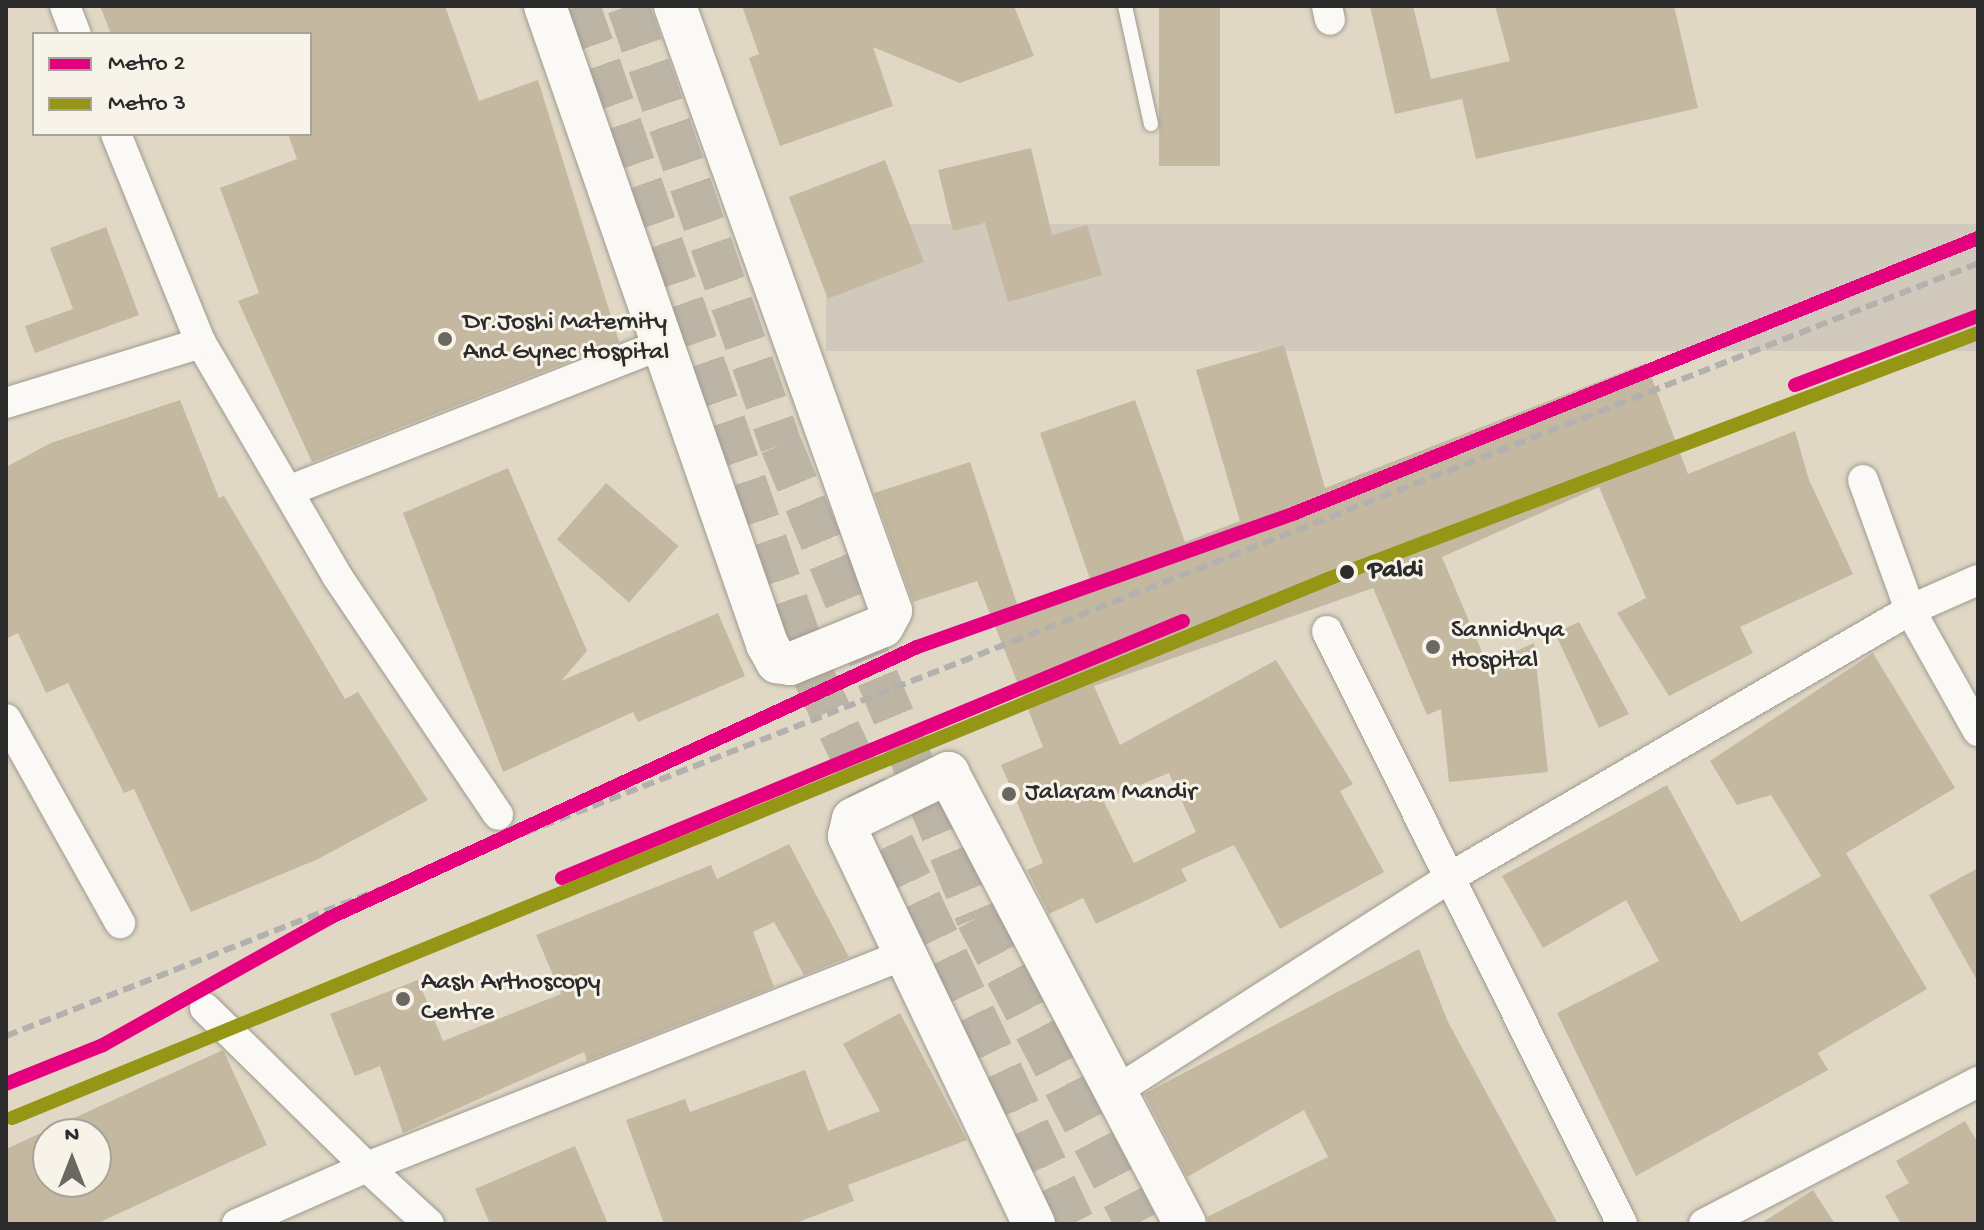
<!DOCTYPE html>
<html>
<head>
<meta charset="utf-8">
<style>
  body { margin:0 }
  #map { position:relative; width:1984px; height:1230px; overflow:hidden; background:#e0d8c5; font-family:"Gochi Hand",sans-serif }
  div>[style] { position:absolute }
  .industrial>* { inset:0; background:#d1c9bb; transform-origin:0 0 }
  .building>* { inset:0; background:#c4b8a1; transform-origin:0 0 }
  .secondary-tunnel>* { height:42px; margin-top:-21px; transform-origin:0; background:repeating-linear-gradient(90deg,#bcb5a6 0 42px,transparent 0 63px) }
  .roads { filter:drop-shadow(0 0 2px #9f9a8f) drop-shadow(0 0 2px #9f9a8f) }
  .lane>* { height:14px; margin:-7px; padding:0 7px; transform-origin:7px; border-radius:7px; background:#faf9f6 }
  .street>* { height:30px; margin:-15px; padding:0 15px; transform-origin:15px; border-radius:15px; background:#faf9f6 }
  .secondary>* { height:42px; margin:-21px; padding:0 21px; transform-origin:21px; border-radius:21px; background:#faf9f6 }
  .rail>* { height:6px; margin-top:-3px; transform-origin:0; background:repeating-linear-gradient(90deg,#b2b1ae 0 12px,transparent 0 18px) }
  .metro-1>* { height:14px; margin:-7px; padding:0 7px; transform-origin:7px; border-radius:7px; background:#e5007d }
  .metro-2>* { height:14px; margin:-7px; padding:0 7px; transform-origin:7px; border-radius:7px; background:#959516 }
  .dots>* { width:22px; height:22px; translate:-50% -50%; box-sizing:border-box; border:4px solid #f7f3e8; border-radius:50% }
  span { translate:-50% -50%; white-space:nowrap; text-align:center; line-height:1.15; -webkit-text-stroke:6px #f7f3e8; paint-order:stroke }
  .poi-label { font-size:26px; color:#2b2b2b }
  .left { translate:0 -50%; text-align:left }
  .stop-label { font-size:26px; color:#2b2b2b; font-weight:700 }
  .frame { position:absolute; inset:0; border:8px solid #2b2b2b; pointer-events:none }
  .legend { position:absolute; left:32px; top:32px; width:280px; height:104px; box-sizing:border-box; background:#f7f3e8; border:2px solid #a5a39c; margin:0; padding:10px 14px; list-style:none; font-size:24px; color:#2b2b2b }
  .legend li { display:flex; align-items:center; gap:16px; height:40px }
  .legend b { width:40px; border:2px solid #a5a39c }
  .north { position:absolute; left:32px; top:1118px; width:80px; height:80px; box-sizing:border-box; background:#f7f3e8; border:2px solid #a5a39c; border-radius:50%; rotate:0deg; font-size:22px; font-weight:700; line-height:32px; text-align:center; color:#2b2b2b }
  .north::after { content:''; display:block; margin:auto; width:28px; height:36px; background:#6a6861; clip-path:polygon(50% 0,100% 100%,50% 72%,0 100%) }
</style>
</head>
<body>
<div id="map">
  <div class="industrial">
    <div style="left:1978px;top:224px;width:127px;height:1152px;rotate:90deg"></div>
  </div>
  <div class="building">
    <div style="clip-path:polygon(100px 6px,445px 6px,479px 101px,538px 80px,619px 342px,312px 462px,238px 301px,259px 293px,220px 188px,297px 159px,288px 134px,310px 134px,310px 34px,111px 34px)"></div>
    <div style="clip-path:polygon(742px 6px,1014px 6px,1034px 56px,960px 83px,873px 47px,893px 106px,780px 146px,749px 58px,759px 54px)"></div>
    <div style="left:1159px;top:6px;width:61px;height:160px"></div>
    <div style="clip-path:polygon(1370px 6px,1413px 6px,1431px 79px,1510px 61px,1495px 6px,1674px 6px,1698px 108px,1476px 159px,1462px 99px,1395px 114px)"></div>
    <div style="clip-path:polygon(1031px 148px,1052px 235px,1087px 225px,1102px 275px,1008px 302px,985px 223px,953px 231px,938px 170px)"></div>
    <div style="left:885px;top:160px;width:109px;height:103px;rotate:69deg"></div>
    <div style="clip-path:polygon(106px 227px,139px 315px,35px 353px,25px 326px,73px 309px,50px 248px)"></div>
    <div style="clip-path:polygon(evenodd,1284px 345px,1325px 488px,1646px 363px,1688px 474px,1795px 431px,1809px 480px,1853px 574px,1740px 627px,1753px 653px,1669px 696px,1617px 613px,1646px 598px,1599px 487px,1442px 557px,1487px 664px,1534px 643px,1548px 772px,1449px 782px,1441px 709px,1427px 715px,1373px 588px,1094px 686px,1120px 745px,1276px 660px,1353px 784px,1340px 791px,1384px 872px,1280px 929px,1234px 845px,1181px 869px,1187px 881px,1096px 924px,1083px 898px,1049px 914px,1027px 870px,1043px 863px,1001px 765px,1043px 747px,977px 581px,913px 602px,874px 493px,970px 462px,1018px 607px,1090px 579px,1040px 433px,1135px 400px,1185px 542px,1240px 521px,1196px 370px,1284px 345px,1169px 773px,1196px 832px,1134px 863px,1103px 800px,1169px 773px)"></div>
    <div style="clip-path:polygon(180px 400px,219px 498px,224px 496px,345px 699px,358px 692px,428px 800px,318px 859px,191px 912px,134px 789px,124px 793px,68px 683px,46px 693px,18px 633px,6px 639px,6px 467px,51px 443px)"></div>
    <div style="clip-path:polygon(508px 468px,587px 651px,561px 681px,718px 613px,745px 676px,638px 722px,633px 712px,503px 772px,403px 513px)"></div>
    <div style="left:606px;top:483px;width:96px;height:75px;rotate:41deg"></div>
    <div style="clip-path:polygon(1579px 622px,1629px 714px,1599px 728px,1555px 633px)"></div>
    <div style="clip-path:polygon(1873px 653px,1955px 788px,1846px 853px,1927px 989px,1818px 1053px,1828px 1070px,1636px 1176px,1557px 1013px,1659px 961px,1626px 900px,1543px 948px,1502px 876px,1667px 785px,1741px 922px,1821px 876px,1771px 795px,1737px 805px,1710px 761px)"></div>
    <div style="clip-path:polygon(789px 844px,849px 957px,804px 975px,774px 922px,753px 932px,774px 987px,587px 1061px,584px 1052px,403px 1133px,380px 1066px,355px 1076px,330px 1014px,418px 980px,443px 1041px,561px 994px,536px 935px,711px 865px,717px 879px)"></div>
    <div style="clip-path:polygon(1978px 868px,1978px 982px,1929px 895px)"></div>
    <div style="clip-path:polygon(1419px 949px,1448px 1022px,1558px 1224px,1209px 1224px,1207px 1217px,1328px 1157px,1304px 1110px,1187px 1177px,1144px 1094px)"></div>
    <div style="clip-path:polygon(900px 1013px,967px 1140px,848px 1185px,854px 1201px,793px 1224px,664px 1224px,626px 1120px,685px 1099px,690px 1112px,805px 1070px,828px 1131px,880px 1111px,843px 1044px)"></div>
    <div style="clip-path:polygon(evenodd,223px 1050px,267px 1145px,96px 1224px,6px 1224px,6px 1149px,223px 1050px,48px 1134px,96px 1134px,96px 1182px,48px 1182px,48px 1134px)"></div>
    <div style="clip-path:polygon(1965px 1121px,1978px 1143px,1978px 1224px,1901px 1224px,1885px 1196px,1909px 1183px,1896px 1161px)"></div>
    <div style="clip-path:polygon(575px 1146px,608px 1224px,490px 1224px,475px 1189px)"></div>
    <div style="clip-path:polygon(1813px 1190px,1835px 1224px,1760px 1224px)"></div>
  </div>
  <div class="secondary-tunnel">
    <div style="left:579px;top:6px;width:707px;rotate:70.74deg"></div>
    <div style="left:812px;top:673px;width:610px;rotate:64.57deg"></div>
    <div style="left:628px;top:6px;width:465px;rotate:70.8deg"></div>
    <div style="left:781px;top:445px;width:512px;rotate:67.49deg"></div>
    <div style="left:977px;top:918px;width:345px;rotate:62.5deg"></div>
  </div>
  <div class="roads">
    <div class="lane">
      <div style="left:1125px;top:6px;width:121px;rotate:77.6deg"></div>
    </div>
    <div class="street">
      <div style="left:65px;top:6px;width:30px;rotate:69deg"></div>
      <div style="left:1327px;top:6px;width:14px;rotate:78deg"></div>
      <div style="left:116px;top:134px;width:226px;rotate:67.9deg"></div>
      <div style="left:201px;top:343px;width:270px;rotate:59.7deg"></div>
      <div style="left:337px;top:576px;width:288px;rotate:56deg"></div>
      <div style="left:6px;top:403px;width:204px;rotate:-17.1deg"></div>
      <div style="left:1863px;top:480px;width:138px;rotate:70.1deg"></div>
      <div style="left:1910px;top:610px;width:139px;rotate:60.7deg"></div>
      <div style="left:288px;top:491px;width:400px;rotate:-21.4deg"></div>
      <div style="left:1327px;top:631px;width:662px;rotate:63.55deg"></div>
      <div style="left:6px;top:719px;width:234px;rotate:60.8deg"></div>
      <div style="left:205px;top:1008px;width:227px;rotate:44.5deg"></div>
      <div style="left:367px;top:1167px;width:574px;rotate:-21.56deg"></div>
      <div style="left:1113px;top:1093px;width:397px;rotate:-32.6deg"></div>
      <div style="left:1447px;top:879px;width:535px;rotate:-30.16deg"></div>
      <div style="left:1910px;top:610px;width:74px;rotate:-23.8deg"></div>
      <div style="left:237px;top:1224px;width:142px;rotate:-23.7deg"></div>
      <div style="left:367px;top:1167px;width:84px;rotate:42.6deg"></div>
      <div style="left:1704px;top:1224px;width:309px;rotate:-27.4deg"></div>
    </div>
    <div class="secondary">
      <div style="left:545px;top:6px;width:676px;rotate:70.81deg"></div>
      <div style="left:767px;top:644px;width:21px;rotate:61deg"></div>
      <div style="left:777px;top:662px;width:13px;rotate:9deg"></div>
      <div style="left:790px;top:664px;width:100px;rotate:-22.2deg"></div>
      <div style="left:883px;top:626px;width:17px;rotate:-62deg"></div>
      <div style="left:891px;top:611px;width:642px;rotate:-109.65deg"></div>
      <div style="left:1034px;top:1224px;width:430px;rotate:-115.5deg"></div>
      <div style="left:849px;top:836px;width:17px;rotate:-77deg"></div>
      <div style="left:853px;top:819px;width:106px;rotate:-25.8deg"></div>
      <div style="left:948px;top:773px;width:509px;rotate:62.28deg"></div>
    </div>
  </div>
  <div class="rail">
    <div style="left:6px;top:1036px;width:2118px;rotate:-21.4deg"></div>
  </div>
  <div class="metro-1">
    <div style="left:1795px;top:385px;width:196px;rotate:-20.7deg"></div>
    <div style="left:562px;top:878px;width:672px;rotate:-22.48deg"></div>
    <div style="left:6px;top:1084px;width:105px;rotate:-21.9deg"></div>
    <div style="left:103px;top:1045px;width:259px;rotate:-29.3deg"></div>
    <div style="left:329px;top:918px;width:647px;rotate:-24.74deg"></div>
    <div style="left:917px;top:647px;width:401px;rotate:-19.5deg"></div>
    <div style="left:1295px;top:513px;width:736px;rotate:-21.93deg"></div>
  </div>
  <div class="metro-2">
    <div style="left:12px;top:1118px;width:1422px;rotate:-22.27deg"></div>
    <div style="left:1328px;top:579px;width:695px;rotate:-20.73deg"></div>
  </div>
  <div class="dots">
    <div style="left:445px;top:339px;background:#6a6861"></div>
    <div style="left:1347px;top:572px;background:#2b2b2b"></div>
    <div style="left:1433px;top:647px;background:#6a6861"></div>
    <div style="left:1009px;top:794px;background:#6a6861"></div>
    <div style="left:403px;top:999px;background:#6a6861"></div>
  </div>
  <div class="poi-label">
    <span class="left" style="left:463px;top:339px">Dr.Joshi Maternity<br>And Gynec Hospital</span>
    <span class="left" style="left:1451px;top:647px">Sannidhya<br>Hospital</span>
    <span class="left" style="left:1025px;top:794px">Jalaram Mandir</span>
    <span class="left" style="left:421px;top:999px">Aash Arthoscopy<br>Centre</span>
  </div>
  <div class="stop-label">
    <span class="left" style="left:1368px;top:572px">Paldi</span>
  </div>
  <div class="frame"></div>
  <ul class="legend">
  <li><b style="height:10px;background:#e5007d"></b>Metro 2</li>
  <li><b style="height:10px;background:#959516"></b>Metro 3</li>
  </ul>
  <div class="north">N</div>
</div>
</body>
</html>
